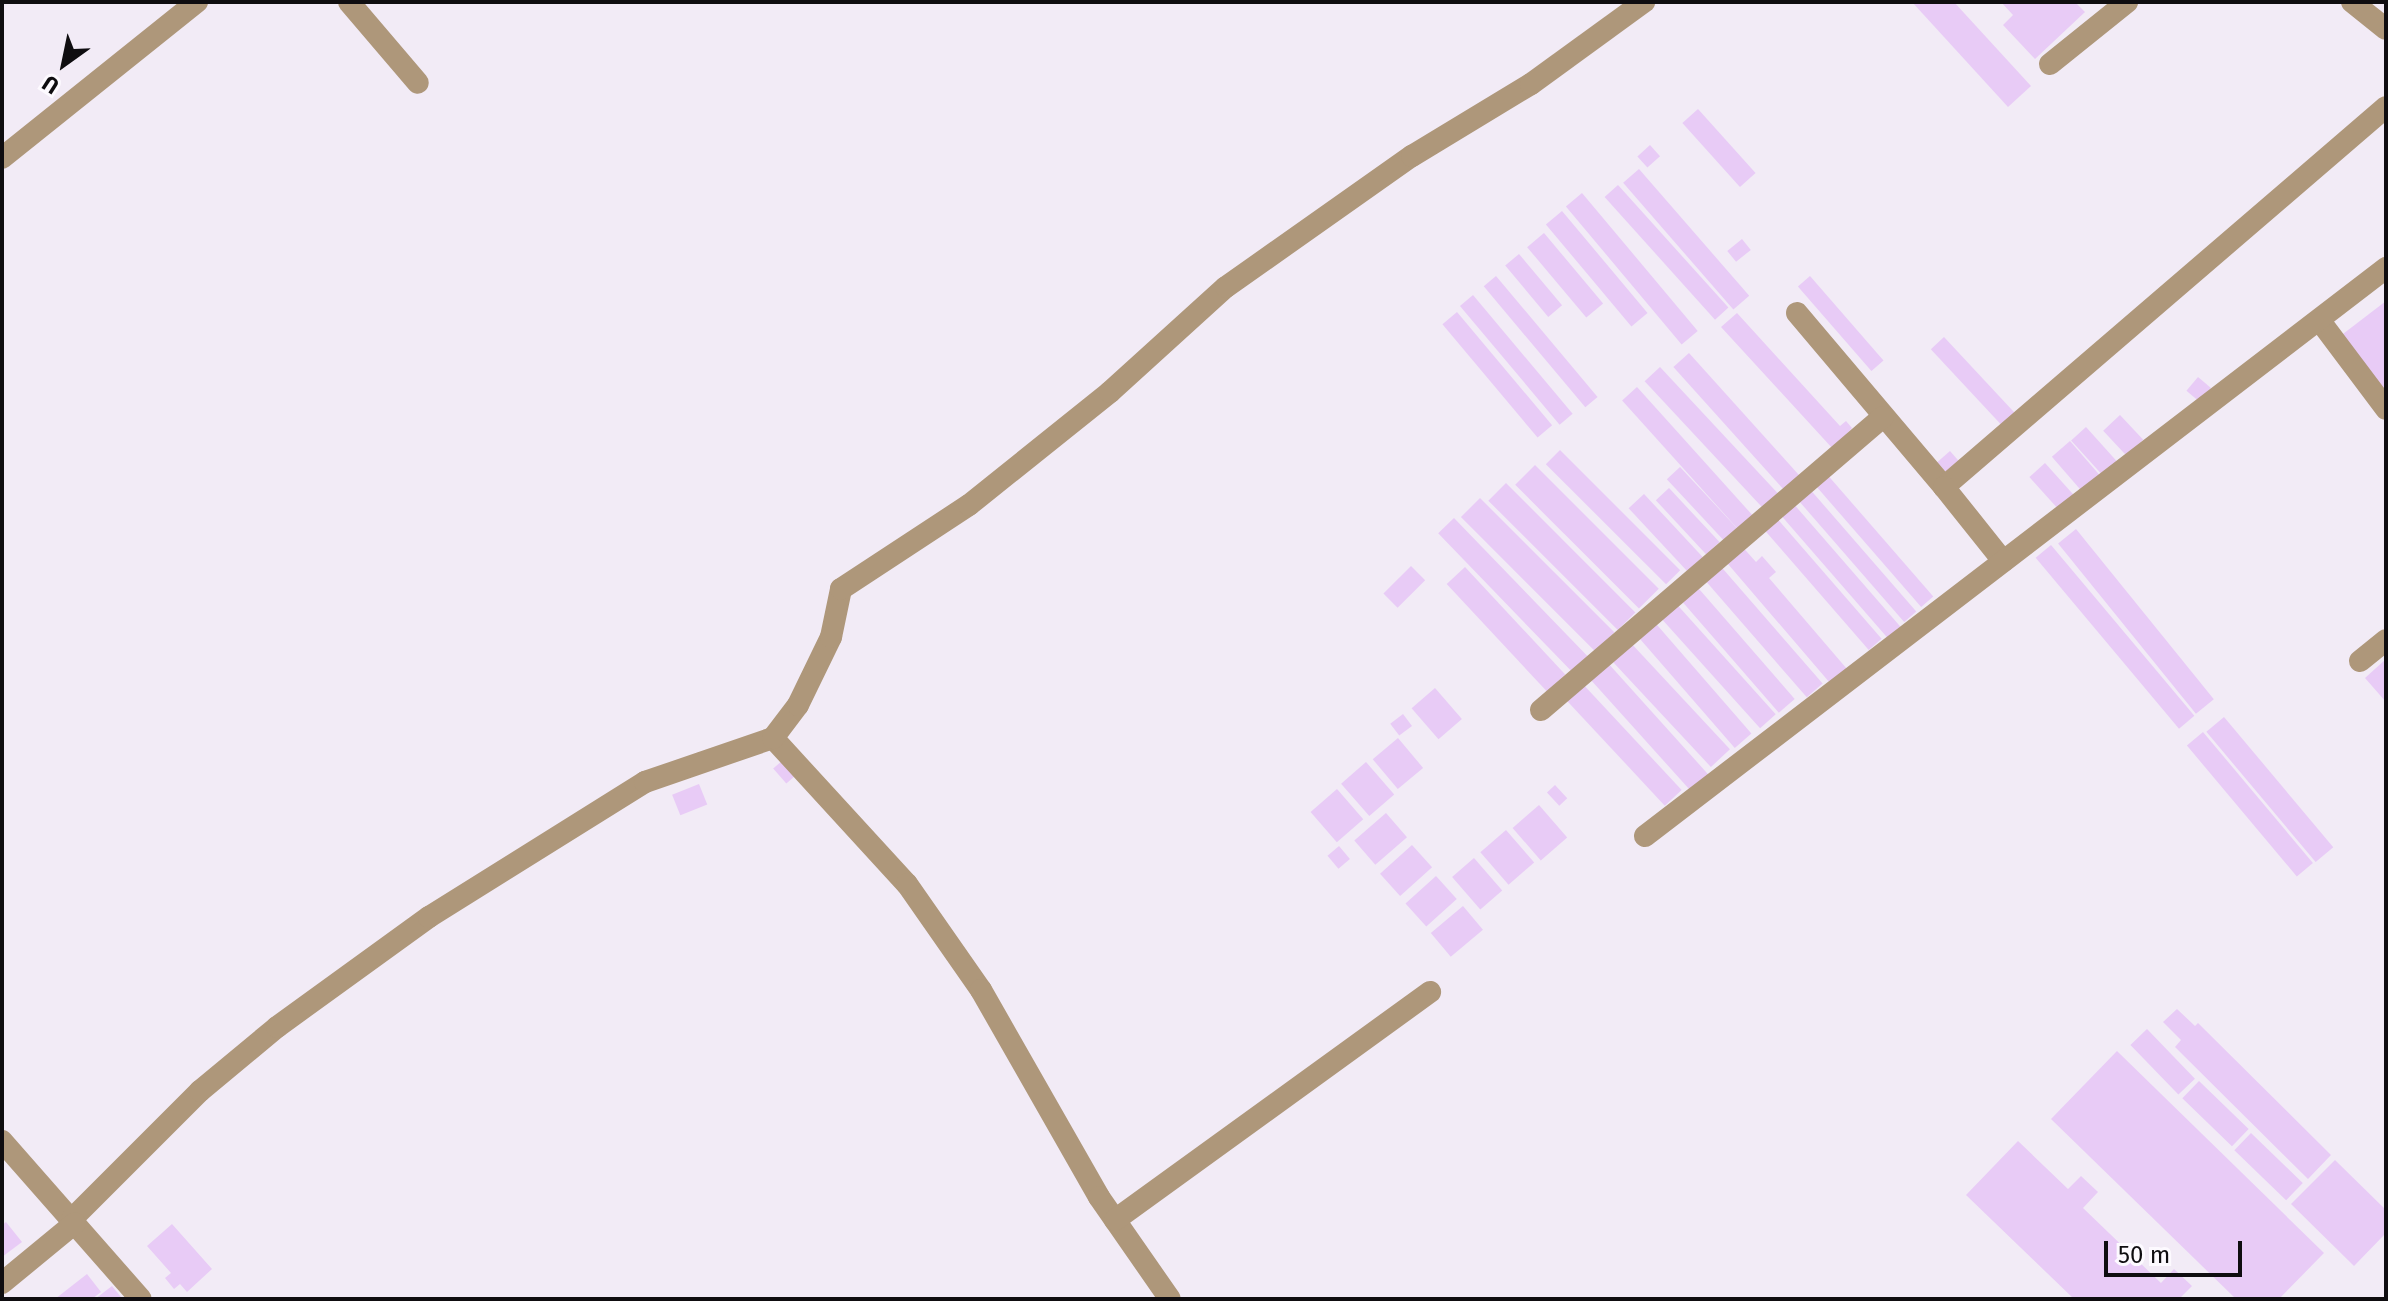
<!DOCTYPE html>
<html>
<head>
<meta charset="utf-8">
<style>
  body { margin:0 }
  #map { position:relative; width:2388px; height:1301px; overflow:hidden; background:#f2ebf6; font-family:"Fira Sans",sans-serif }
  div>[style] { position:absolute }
  .building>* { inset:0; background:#e8cbf6; transform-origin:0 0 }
  .minor>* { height:22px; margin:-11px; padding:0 11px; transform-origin:11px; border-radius:11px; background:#ae977a }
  span { translate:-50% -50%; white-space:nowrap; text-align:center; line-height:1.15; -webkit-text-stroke:8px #fdfaff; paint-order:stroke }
  .frame { position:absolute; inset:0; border:4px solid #0f0d10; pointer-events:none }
  .north { position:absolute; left:24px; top:24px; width:80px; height:80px; -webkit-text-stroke:6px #fdfaff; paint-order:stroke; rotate:213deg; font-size:22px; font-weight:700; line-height:32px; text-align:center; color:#0f0d10 }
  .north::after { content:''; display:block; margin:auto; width:28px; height:36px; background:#0f0d10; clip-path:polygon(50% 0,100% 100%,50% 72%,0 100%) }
  .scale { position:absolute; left:2104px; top:1241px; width:138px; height:36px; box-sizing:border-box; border:4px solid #0f0d10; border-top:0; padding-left:10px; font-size:24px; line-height:28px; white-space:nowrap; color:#0f0d10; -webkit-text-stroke:6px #fdfaff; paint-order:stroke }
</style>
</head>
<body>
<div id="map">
  <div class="building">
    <div style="clip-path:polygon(1912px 2px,1954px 2px,2031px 86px,2008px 107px)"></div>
    <div style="clip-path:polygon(2001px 2px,2075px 2px,2085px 12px,2035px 59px,2003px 25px,2013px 15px)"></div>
    <div style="left:1698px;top:109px;width:86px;height:21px;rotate:48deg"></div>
    <div style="left:1650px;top:145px;width:15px;height:17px;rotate:48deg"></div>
    <div style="left:1639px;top:169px;width:168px;height:21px;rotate:49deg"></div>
    <div style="left:1618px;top:185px;width:165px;height:18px;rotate:48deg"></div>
    <div style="left:1582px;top:193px;width:180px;height:21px;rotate:50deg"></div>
    <div style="left:1562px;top:211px;width:133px;height:21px;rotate:50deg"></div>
    <div style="left:1544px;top:233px;width:92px;height:22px;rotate:50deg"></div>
    <div style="left:1742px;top:239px;width:14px;height:19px;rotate:51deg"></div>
    <div style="left:1519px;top:254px;width:67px;height:18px;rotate:50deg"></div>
    <div style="left:1496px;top:276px;width:158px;height:16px;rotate:50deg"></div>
    <div style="left:1810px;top:276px;width:112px;height:16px;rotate:49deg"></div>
    <div style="left:1473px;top:295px;width:155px;height:17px;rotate:50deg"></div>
    <div style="clip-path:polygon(2386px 301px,2386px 399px,2339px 337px)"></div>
    <div style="left:1457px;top:312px;width:148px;height:19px;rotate:50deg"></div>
    <div style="clip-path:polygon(1737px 313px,1840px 426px,1846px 421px,1852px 428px,1833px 449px,1721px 327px)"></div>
    <div style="left:1944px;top:337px;width:108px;height:18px;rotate:47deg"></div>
    <div style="left:1689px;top:353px;width:167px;height:21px;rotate:48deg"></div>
    <div style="left:1660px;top:367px;width:174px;height:21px;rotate:47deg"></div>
    <div style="left:2198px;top:377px;width:17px;height:18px;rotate:40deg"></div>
    <div style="left:1637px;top:387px;width:173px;height:20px;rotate:48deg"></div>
    <div style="left:2120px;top:415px;width:34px;height:23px;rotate:47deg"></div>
    <div style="left:2086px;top:427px;width:46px;height:20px;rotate:48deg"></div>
    <div style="left:2070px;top:441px;width:45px;height:24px;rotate:49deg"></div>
    <div style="left:1560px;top:450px;width:170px;height:20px;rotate:45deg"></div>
    <div style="left:1950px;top:451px;width:18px;height:17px;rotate:49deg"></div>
    <div style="left:2045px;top:463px;width:43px;height:21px;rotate:48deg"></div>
    <div style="left:1535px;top:465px;width:175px;height:28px;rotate:45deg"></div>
    <div style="left:1680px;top:467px;width:84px;height:18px;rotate:47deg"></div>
    <div style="left:1825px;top:472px;width:165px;height:16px;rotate:49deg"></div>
    <div style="left:1506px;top:483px;width:183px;height:25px;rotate:45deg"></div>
    <div style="left:1808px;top:487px;width:165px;height:16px;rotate:49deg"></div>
    <div style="left:1669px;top:488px;width:74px;height:18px;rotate:47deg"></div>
    <div style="left:1644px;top:494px;width:86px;height:21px;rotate:47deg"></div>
    <div style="left:1480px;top:498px;width:190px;height:27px;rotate:45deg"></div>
    <div style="left:1792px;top:502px;width:165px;height:17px;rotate:49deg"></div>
    <div style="left:1774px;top:515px;width:164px;height:17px;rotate:49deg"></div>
    <div style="left:1454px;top:518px;width:193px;height:22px;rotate:46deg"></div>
    <div style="left:2076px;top:529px;width:219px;height:23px;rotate:51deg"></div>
    <div style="clip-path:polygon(1739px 543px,1756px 562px,1762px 556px,1776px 572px,1769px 578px,1847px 669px,1830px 683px,1722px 557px)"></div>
    <div style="left:2051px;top:545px;width:223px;height:20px;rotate:50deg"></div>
    <div style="left:1717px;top:562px;width:161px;height:21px;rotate:49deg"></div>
    <div style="left:1411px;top:566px;width:20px;height:39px;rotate:45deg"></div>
    <div style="left:1465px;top:567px;width:147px;height:25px;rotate:47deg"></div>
    <div style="left:1693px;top:582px;width:155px;height:21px;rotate:49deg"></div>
    <div style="left:1672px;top:599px;width:155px;height:21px;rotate:48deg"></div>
    <div style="left:1651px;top:618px;width:153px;height:22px;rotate:49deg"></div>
    <div style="left:1629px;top:641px;width:148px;height:26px;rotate:47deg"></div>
    <div style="clip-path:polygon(2386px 659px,2386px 702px,2365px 678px)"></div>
    <div style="left:1607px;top:662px;width:152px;height:24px;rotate:48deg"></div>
    <div style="left:1580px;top:681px;width:149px;height:23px;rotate:47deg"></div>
    <div style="left:1435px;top:688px;width:41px;height:31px;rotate:49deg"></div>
    <div style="left:1403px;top:714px;width:15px;height:16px;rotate:53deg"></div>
    <div style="left:2224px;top:717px;width:170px;height:23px;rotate:50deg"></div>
    <div style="left:2203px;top:732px;width:171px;height:21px;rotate:50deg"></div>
    <div style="left:1398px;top:738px;width:39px;height:33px;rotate:50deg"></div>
    <div style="left:783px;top:760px;width:20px;height:13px;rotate:49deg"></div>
    <div style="left:1366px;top:762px;width:43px;height:33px;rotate:49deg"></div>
    <div style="left:699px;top:784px;width:22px;height:29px;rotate:68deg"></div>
    <div style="left:1555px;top:785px;width:18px;height:11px;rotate:47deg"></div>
    <div style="left:1337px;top:789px;width:40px;height:35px;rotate:49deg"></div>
    <div style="left:1539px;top:805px;width:43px;height:35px;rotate:49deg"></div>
    <div style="left:1386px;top:813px;width:32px;height:42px;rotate:49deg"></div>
    <div style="left:1506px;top:830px;width:43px;height:34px;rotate:49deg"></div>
    <div style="left:1412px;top:845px;width:30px;height:43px;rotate:48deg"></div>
    <div style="left:1339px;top:846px;width:17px;height:15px;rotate:50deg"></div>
    <div style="left:1474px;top:858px;width:43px;height:29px;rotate:49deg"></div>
    <div style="left:1436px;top:876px;width:31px;height:41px;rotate:48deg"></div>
    <div style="left:1463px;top:906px;width:31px;height:42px;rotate:50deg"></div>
    <div style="clip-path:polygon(2177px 1009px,2195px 1026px,2198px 1023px,2331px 1155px,2308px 1179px,2175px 1047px,2181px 1040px,2163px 1022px)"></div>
    <div style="left:2147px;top:1029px;width:69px;height:23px;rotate:46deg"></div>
    <div style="clip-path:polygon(2117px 1051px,2324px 1253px,2279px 1299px,2236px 1299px,2051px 1119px)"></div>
    <div style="left:2199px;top:1081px;width:69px;height:24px;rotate:44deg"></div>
    <div style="left:2251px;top:1133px;width:72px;height:24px;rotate:44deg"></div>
    <div style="clip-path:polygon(2018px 1141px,2068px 1189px,2081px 1176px,2098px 1192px,2083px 1208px,2161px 1283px,2174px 1269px,2192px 1286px,2179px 1299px,2074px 1299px,1966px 1195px)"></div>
    <div style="clip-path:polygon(2335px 1160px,2386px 1210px,2386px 1233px,2354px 1266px,2291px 1204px)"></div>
    <div style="clip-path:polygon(6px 1222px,22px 1242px,2px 1257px,2px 1225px)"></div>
    <div style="clip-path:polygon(172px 1224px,212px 1269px,187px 1292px,180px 1284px,174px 1289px,165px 1278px,171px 1273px,147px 1246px)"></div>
    <div style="clip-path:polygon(87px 1274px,101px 1292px,92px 1299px,55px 1299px)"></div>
    <div style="clip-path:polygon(112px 1286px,121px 1297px,95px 1299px)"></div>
  </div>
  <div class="minor">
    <div style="left:349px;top:2px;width:106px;rotate:49.6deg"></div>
    <div style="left:2352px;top:2px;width:43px;rotate:38.5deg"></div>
    <div style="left:2050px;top:64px;width:99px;rotate:-38.8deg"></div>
    <div style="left:2px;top:158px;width:250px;rotate:-38.7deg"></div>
    <div style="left:1797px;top:313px;width:228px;rotate:49.8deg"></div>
    <div style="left:1944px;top:487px;width:583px;rotate:-40.69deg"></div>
    <div style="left:2320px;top:321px;width:110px;rotate:53.1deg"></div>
    <div style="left:1944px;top:487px;width:95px;rotate:51.4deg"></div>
    <div style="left:2360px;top:661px;width:33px;rotate:-39deg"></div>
    <div style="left:1541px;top:710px;width:450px;rotate:-40.6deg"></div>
    <div style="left:773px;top:738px;width:198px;rotate:47.5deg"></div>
    <div style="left:907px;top:884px;width:129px;rotate:55.1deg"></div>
    <div style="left:981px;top:990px;width:238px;rotate:60.3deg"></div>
    <div style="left:1099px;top:1197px;width:124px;rotate:55.2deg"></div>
    <div style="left:1645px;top:836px;width:934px;rotate:-37.47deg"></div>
    <div style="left:2px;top:1141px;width:210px;rotate:48.7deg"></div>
    <div style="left:72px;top:1219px;width:181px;rotate:-45deg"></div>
    <div style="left:200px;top:1091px;width:100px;rotate:-39.7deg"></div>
    <div style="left:277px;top:1027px;width:188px;rotate:-35.9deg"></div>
    <div style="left:429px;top:917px;width:255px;rotate:-32deg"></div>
    <div style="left:645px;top:782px;width:135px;rotate:-19deg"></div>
    <div style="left:773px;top:738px;width:41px;rotate:-52.9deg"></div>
    <div style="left:798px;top:705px;width:76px;rotate:-64.1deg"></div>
    <div style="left:831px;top:637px;width:49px;rotate:-78.2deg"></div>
    <div style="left:841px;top:589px;width:153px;rotate:-33.3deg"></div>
    <div style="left:969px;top:505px;width:181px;rotate:-38.7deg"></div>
    <div style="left:1110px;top:392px;width:156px;rotate:-42.2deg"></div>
    <div style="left:1226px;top:287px;width:228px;rotate:-35.2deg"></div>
    <div style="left:1412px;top:156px;width:139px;rotate:-31.2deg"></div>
    <div style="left:1531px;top:84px;width:140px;rotate:-36deg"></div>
    <div style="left:1115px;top:1220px;width:389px;rotate:-35.9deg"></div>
    <div style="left:2px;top:1283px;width:94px;rotate:-39.4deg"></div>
  </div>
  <div class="frame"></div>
  <div class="north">U</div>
  <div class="scale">50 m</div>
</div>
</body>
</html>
